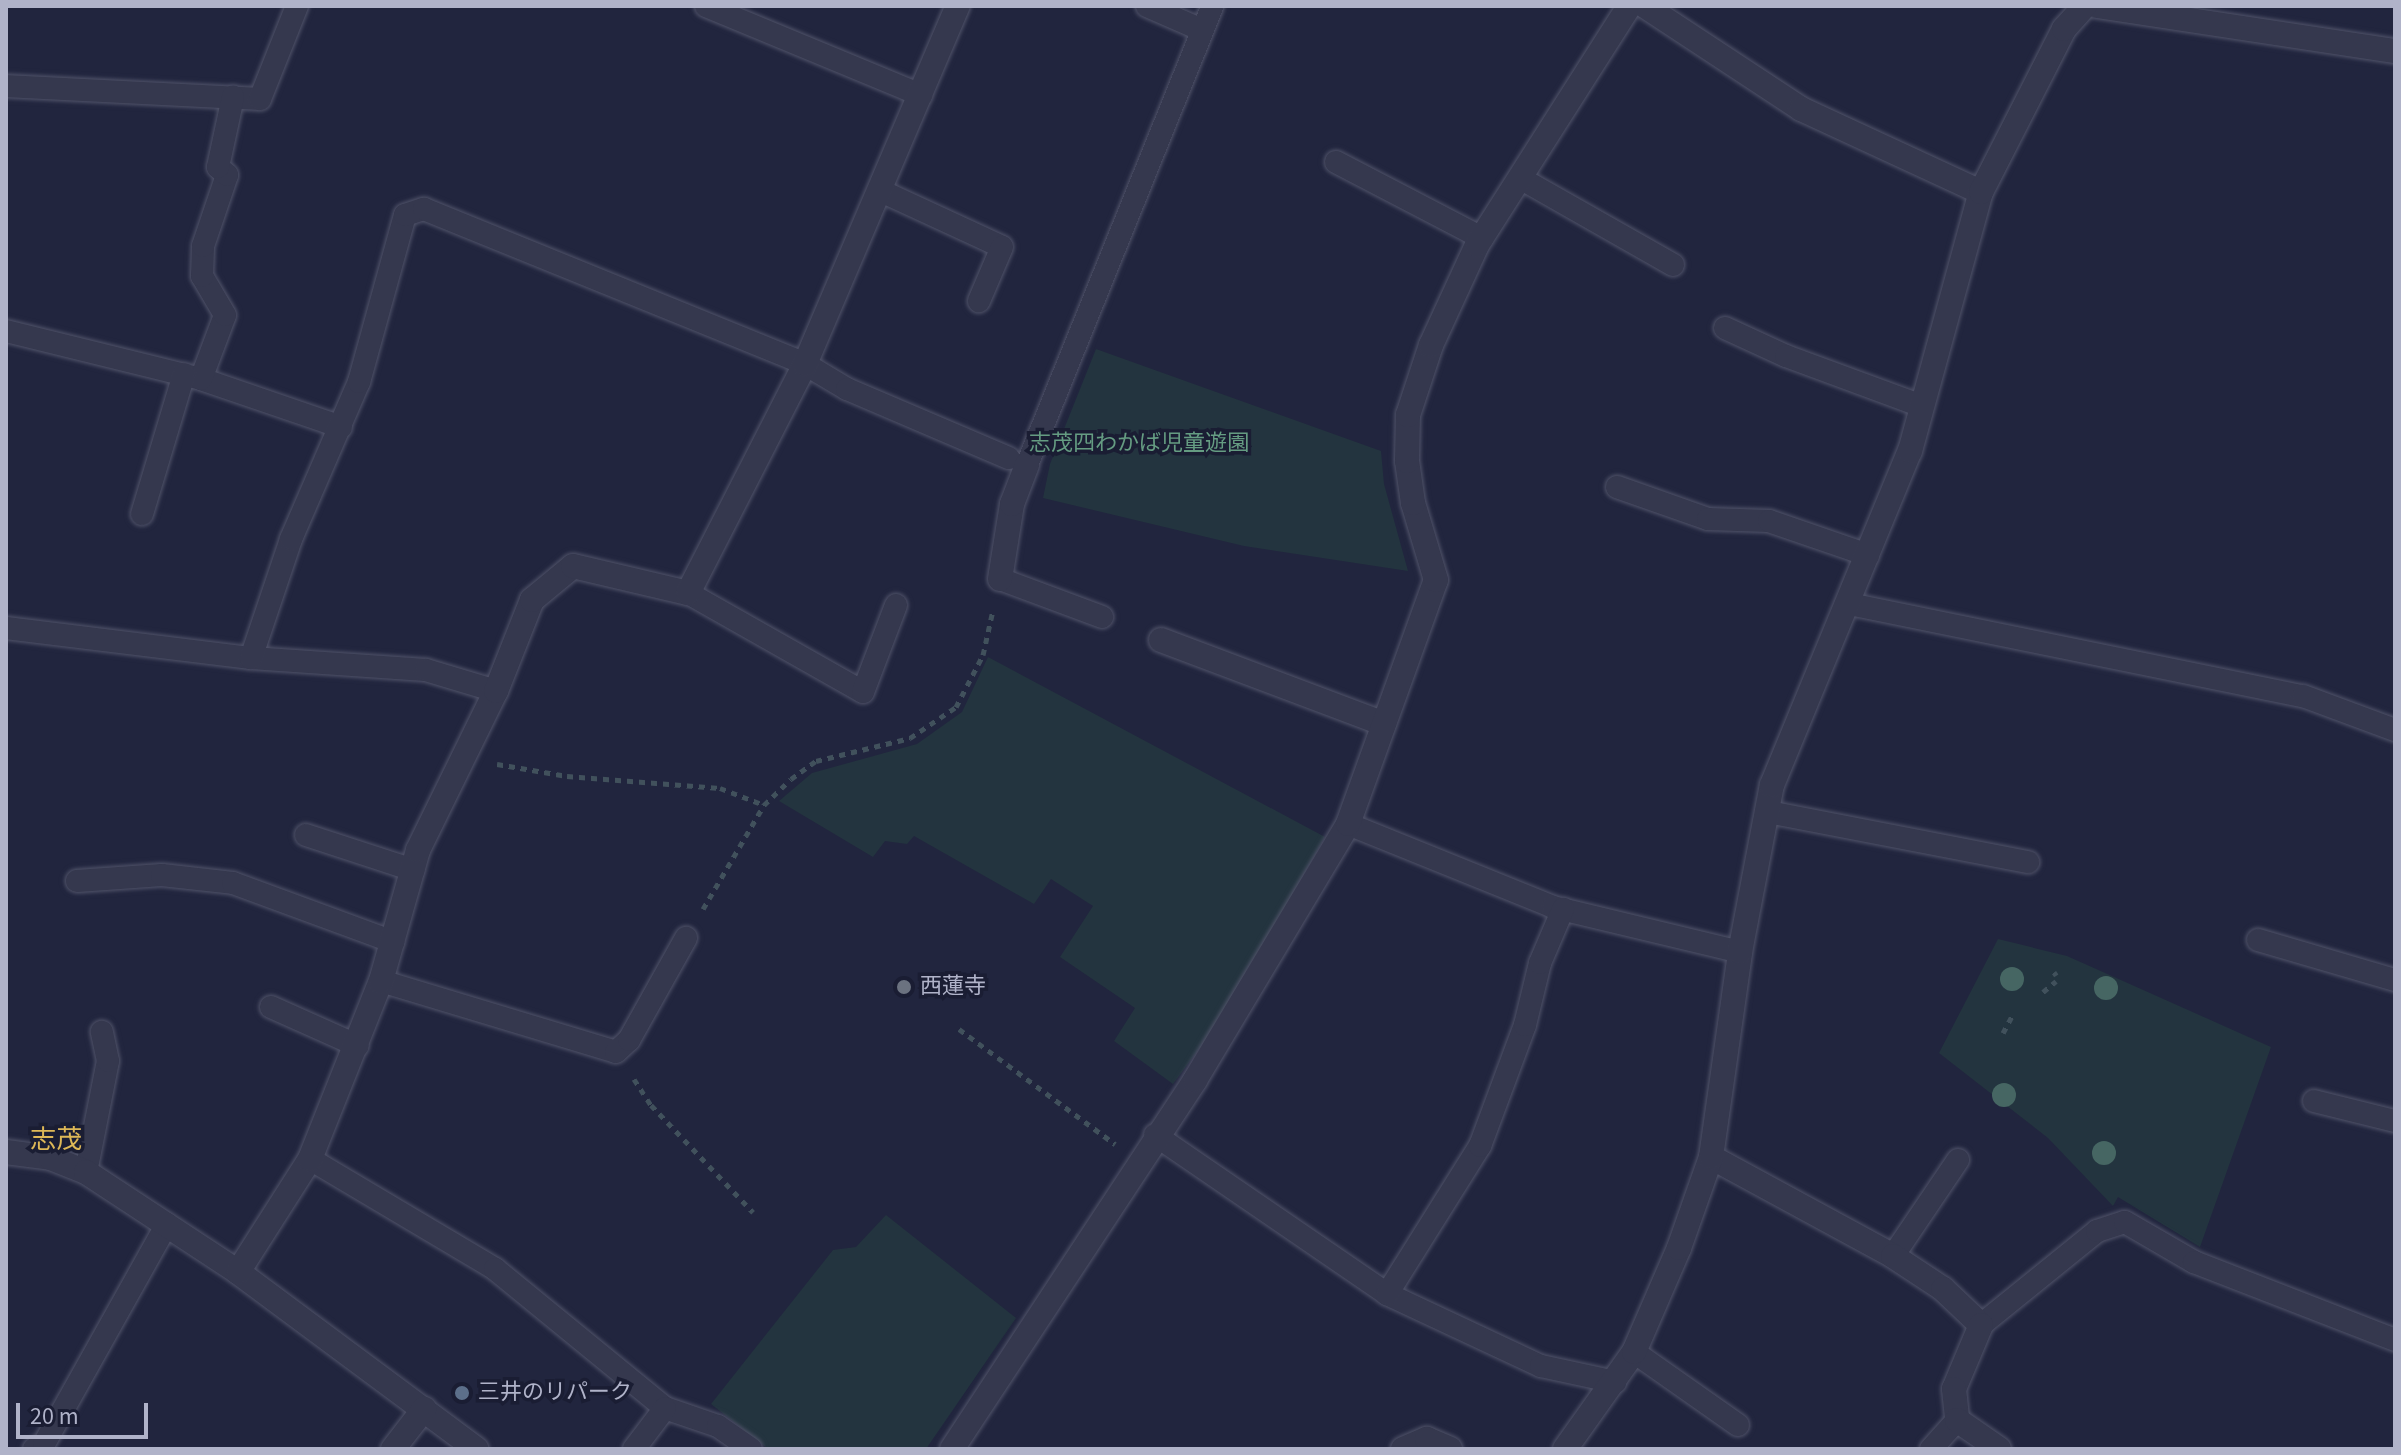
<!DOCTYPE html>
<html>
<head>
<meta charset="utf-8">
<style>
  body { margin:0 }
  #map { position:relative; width:2401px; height:1455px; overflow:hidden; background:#21253e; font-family:"Source Sans 3","Noto Sans JP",sans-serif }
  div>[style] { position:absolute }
  .green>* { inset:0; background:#23343f }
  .path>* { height:5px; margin-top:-2.5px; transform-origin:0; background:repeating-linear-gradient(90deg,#41515c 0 6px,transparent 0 12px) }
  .roads { filter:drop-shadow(0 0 2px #505369) drop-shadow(0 0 2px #505369) }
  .lane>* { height:22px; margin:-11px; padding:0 11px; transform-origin:11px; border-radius:11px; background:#35384e }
  .street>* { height:24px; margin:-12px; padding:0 12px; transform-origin:12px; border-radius:12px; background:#35384e }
  .trees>* { width:24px; height:24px; margin:-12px; border-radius:50%; background:#466663 }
  .dots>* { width:22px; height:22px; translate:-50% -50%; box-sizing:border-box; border:4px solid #1a1d33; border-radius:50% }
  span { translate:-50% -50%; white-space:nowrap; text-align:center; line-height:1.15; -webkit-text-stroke:7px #1a1d33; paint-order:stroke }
  .park-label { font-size:22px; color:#659c82 }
  .poi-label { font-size:22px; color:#b0b3c9 }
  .left { translate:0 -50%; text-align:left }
  .quarter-label { font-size:26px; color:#deb857 }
  .frame { position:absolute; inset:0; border:8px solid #b0b3c9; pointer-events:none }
  .scale { position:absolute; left:16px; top:1403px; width:132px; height:36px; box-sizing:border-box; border:4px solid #b0b3c9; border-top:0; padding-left:10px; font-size:24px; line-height:28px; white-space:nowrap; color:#b0b3c9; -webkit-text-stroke:6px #1a1d33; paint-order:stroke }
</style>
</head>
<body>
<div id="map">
  <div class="green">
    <div style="clip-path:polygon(1096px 349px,1381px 451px,1384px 484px,1408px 571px,1244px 546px,1043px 498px,1050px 464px)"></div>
    <div style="clip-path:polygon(988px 657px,1325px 837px,1223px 1017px,1173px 1084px,1114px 1041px,1135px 1008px,1060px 957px,1093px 906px,1051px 879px,1034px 904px,914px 836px,907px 844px,885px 841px,873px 857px,779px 801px,812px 773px,917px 744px,962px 712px)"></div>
    <div style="clip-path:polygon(1998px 939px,2067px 956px,2271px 1047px,2200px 1247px,2118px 1197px,2113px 1206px,2048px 1138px,1939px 1053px)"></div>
    <div style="clip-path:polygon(886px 1215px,1016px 1318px,926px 1449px,768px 1449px,711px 1404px,833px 1250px,856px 1247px)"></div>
  </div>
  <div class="path">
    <div style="left:497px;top:764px;width:71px;rotate:9.7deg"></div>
    <div style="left:567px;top:776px;width:153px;rotate:4.5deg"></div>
    <div style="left:720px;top:788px;width:47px;rotate:21.1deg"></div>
    <div style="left:703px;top:909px;width:121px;rotate:-59.6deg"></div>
    <div style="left:764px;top:805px;width:37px;rotate:-44deg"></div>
    <div style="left:791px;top:779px;width:31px;rotate:-36deg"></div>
    <div style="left:816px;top:761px;width:97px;rotate:-13.7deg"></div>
    <div style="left:910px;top:738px;width:55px;rotate:-34deg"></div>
    <div style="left:956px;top:707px;width:59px;rotate:-62.6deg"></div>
    <div style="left:983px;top:655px;width:46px;rotate:-77.5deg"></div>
    <div style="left:2054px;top:972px;width:4px;rotate:56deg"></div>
    <div style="left:2043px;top:992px;width:17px;rotate:-40deg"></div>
    <div style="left:959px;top:1029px;width:194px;rotate:36.4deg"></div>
    <div style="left:2003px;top:1033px;width:19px;rotate:-62deg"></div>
    <div style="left:634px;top:1079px;width:31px;rotate:57deg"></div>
    <div style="left:651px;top:1105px;width:148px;rotate:46.4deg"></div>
  </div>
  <div class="roads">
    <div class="lane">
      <div style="left:706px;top:6px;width:233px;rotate:22.5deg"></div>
      <div style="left:1147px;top:6px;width:60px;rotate:23.6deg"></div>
      <div style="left:6px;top:86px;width:254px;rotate:2.9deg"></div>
      <div style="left:260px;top:99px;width:100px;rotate:-68.3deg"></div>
      <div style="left:1336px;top:162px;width:165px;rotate:27.5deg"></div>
      <div style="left:1520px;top:178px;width:176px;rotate:29.6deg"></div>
      <div style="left:881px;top:191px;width:133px;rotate:24.8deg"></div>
      <div style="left:1002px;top:247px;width:59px;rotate:113.1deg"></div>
      <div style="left:1725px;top:328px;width:67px;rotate:24.7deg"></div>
      <div style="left:1786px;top:356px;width:145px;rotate:20.2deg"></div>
      <div style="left:6px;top:331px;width:201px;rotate:13.8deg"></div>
      <div style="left:201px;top:379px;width:148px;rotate:18.9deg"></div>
      <div style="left:201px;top:379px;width:68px;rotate:-69.4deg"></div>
      <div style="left:225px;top:315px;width:45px;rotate:-120.5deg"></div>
      <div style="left:202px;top:276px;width:30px;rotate:-88deg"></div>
      <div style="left:203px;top:246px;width:75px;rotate:-71.3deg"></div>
      <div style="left:227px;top:175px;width:12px;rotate:-138deg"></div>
      <div style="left:218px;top:167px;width:72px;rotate:-77.9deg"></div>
      <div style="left:1027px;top:465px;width:495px;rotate:-68deg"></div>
      <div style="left:1617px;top:487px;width:96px;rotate:19.4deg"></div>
      <div style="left:1708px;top:519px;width:61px;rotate:1.9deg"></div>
      <div style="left:1769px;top:521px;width:105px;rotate:19deg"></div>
      <div style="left:142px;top:514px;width:146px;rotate:-73.3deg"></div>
      <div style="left:1000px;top:579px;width:109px;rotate:20.4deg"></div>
      <div style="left:688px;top:593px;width:201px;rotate:29.5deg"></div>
      <div style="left:863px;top:692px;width:93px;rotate:-69.2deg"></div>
      <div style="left:1849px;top:604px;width:463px;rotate:11.5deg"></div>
      <div style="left:2303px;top:696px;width:98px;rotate:20.3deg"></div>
      <div style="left:6px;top:628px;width:247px;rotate:7deg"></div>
      <div style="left:251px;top:658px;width:175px;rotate:3.9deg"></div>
      <div style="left:426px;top:670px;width:73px;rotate:16.7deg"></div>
      <div style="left:251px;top:658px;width:126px;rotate:-71.4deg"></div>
      <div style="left:291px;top:539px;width:171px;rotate:-66.6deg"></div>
      <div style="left:359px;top:382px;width:173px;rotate:-74.6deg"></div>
      <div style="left:405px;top:215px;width:20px;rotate:-18deg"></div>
      <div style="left:424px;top:209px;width:411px;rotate:22.1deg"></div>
      <div style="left:805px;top:364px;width:49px;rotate:30.8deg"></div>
      <div style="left:847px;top:389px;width:176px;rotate:23.1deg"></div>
      <div style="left:1768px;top:812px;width:265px;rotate:10.9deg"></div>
      <div style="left:1348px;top:824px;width:221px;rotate:22deg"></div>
      <div style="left:1553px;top:907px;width:192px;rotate:13.5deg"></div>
      <div style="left:306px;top:835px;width:113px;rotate:18.1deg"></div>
      <div style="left:77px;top:881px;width:85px;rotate:-4deg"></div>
      <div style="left:162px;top:875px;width:71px;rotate:6.4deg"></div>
      <div style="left:233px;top:883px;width:171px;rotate:20.2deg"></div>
      <div style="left:2258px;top:940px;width:143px;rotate:16.3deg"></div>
      <div style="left:381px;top:981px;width:245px;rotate:16.8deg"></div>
      <div style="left:616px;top:1052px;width:18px;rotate:-43deg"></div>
      <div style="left:629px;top:1040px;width:117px;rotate:-60.8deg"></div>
      <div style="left:271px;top:1007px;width:95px;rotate:24.1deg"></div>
      <div style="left:2314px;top:1101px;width:83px;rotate:13.9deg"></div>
      <div style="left:1155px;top:1135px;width:281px;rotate:34.4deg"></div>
      <div style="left:1387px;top:1294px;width:170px;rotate:25.1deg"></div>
      <div style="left:1541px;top:1366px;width:76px;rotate:12.2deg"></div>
      <div style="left:310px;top:1159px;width:215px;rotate:30.7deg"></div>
      <div style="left:495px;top:1269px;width:220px;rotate:39.3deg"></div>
      <div style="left:665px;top:1408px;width:56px;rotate:18.8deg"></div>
      <div style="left:718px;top:1426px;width:40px;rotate:34.9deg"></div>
      <div style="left:86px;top:1172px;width:113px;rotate:-78.8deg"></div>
      <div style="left:108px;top:1061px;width:30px;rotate:-102deg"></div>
      <div style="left:1893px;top:1256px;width:116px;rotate:-55.9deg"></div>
      <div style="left:1387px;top:1294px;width:175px;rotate:-57.9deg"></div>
      <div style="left:1480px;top:1146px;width:129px;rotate:-69.6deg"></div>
      <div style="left:1525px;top:1025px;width:64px;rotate:-76.4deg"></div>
      <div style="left:1540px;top:963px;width:59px;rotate:-66.9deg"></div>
      <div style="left:1981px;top:1325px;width:149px;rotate:-39deg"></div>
      <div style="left:2097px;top:1231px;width:29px;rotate:-18deg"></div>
      <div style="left:2125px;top:1222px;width:80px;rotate:30.1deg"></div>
      <div style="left:2194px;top:1262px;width:216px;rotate:21.2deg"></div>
      <div style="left:1634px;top:1352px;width:127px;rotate:35.1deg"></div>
      <div style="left:34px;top:1449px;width:11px;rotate:-27deg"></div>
      <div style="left:44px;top:1444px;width:252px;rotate:-60.8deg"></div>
      <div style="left:634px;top:1449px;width:51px;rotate:-52.9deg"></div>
      <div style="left:1931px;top:1449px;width:39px;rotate:-48deg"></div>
    </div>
    <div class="street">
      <div style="left:1645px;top:6px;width:187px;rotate:33.4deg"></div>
      <div style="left:1801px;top:109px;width:198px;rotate:24.8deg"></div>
      <div style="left:2097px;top:6px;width:301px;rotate:8.6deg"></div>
      <div style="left:1000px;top:579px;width:76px;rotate:-80.9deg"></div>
      <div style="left:1012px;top:504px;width:42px;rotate:-69deg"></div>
      <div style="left:1161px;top:640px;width:238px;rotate:20.6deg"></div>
      <div style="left:6px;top:1152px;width:45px;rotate:7.6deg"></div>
      <div style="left:51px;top:1158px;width:38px;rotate:22deg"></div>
      <div style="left:86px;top:1172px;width:182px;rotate:33.3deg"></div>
      <div style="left:238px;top:1272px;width:297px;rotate:36.6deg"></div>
      <div style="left:1711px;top:1157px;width:207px;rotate:28.5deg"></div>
      <div style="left:1893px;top:1256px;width:60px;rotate:33.4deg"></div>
      <div style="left:1943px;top:1289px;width:52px;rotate:43.5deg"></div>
      <div style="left:1981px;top:1325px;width:69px;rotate:112.9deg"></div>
      <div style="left:1954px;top:1389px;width:31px;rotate:84deg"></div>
      <div style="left:1957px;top:1420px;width:51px;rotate:34.6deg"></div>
      <div style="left:238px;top:1272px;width:134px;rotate:-57.5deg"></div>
      <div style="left:310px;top:1159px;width:192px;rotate:-68.3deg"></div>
      <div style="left:381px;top:981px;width:136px;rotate:-74.2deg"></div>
      <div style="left:418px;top:850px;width:177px;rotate:-63.9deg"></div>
      <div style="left:496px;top:691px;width:98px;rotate:-68.4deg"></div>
      <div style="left:532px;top:600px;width:53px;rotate:-39.7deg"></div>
      <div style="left:573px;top:566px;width:118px;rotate:13.2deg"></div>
      <div style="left:688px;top:593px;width:257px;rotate:-62.9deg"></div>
      <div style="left:805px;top:364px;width:389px;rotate:-66.9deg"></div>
      <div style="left:393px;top:1449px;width:51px;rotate:-52.2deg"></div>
      <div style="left:952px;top:1449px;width:442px;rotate:-56.6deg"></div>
      <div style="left:1195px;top:1080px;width:298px;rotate:-59.1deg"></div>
      <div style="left:1348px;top:824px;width:259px;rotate:-70.2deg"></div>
      <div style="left:1436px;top:580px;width:80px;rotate:-106.6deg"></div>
      <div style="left:1413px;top:503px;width:42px;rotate:-98.1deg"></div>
      <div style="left:1407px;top:461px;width:46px;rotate:-88.8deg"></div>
      <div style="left:1408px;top:415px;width:74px;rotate:-71.8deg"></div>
      <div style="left:1431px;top:345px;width:110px;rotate:-65.3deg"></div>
      <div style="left:1477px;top:245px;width:283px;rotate:-57.5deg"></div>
      <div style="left:1403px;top:1449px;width:26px;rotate:-23deg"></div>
      <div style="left:1427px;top:1439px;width:25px;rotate:23deg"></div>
      <div style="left:1565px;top:1449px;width:119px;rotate:-54.6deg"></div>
      <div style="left:1634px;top:1352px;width:113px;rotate:-66.6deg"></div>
      <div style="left:1679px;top:1248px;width:96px;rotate:-70.6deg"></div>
      <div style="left:1711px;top:1157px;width:207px;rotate:-81.9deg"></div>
      <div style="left:1740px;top:952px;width:170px;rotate:-79.2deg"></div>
      <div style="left:1772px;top:785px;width:361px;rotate:-67.6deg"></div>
      <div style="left:1910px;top:451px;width:269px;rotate:-74.7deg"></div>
      <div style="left:1981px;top:192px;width:183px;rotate:-63deg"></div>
      <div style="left:2064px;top:29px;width:31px;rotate:-48deg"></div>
    </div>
  </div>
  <div class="trees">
    <div style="left:2012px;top:979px"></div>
    <div style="left:2106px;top:988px"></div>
    <div style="left:2004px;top:1095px"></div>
    <div style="left:2104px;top:1153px"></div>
  </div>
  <div class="dots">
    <div style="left:904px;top:987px;background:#6b7280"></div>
    <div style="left:462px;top:1393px;background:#5c6f8a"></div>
  </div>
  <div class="park-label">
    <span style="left:1139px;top:444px">志茂四わかば児童遊園</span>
  </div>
  <div class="poi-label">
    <span class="left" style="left:920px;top:987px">西蓮寺</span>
    <span class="left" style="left:478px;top:1393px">三井のリパーク</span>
  </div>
  <div class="quarter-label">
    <span style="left:56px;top:1140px">志茂</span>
  </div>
  <div class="frame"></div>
  <div class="scale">20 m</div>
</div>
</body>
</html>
